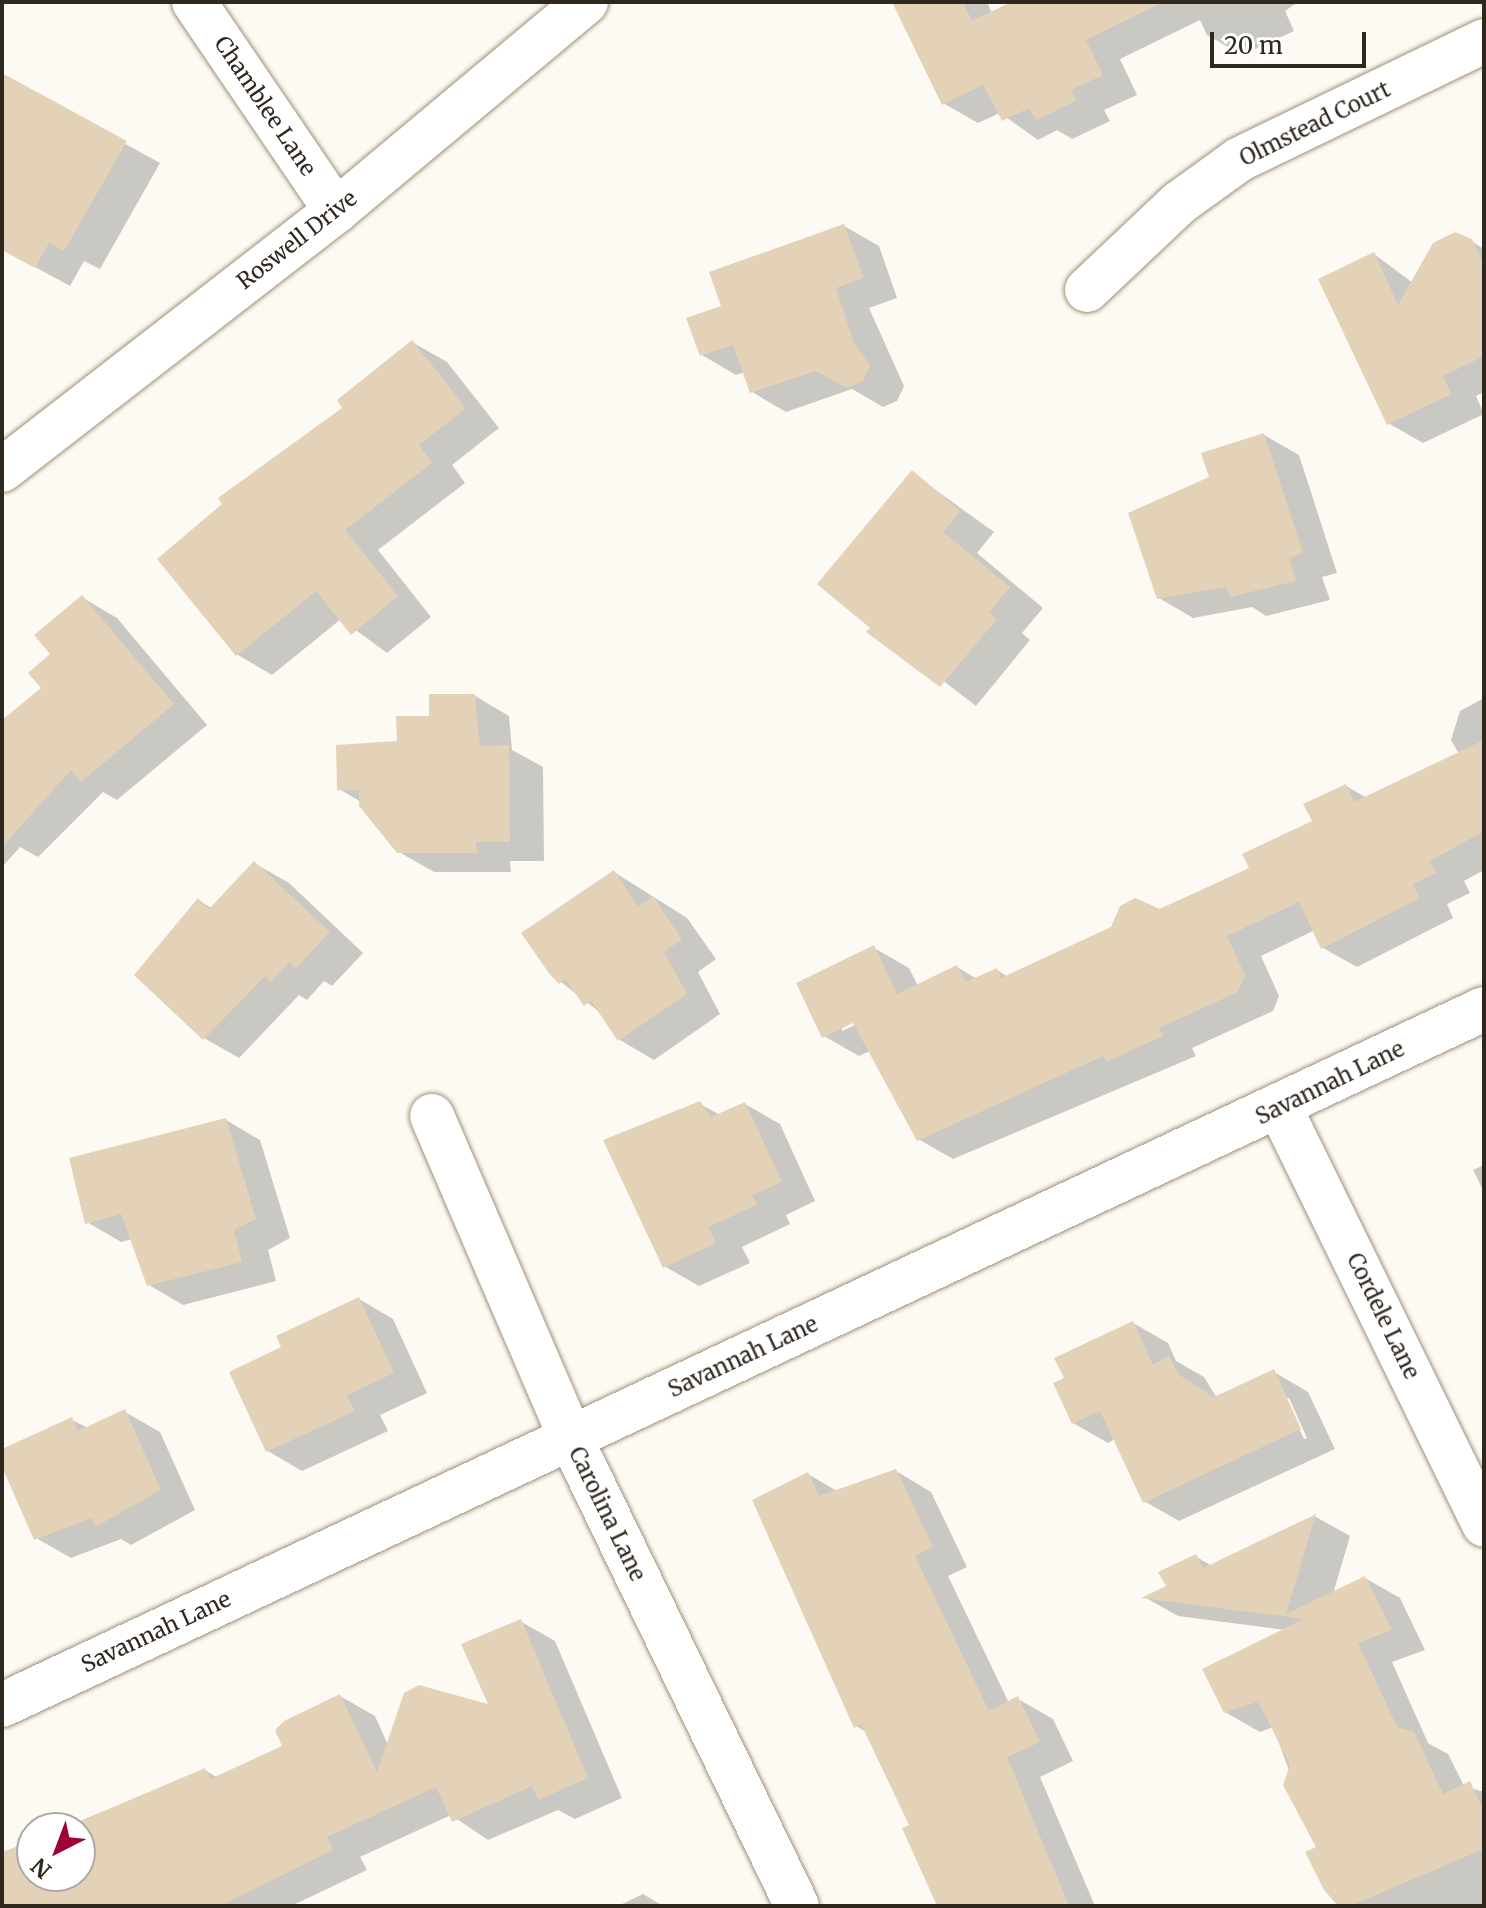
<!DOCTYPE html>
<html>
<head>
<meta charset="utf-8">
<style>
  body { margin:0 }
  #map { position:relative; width:1486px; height:1908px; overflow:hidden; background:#fdfaf4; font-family:Merriweather,serif }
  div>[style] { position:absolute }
  .shadow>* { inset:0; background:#0003 }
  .building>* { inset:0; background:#e3d2b7 }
  .roads { filter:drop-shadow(0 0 2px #a09077) drop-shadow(0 0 2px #a09077) }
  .street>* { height:44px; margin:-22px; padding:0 22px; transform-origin:22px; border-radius:22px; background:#fff }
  span { translate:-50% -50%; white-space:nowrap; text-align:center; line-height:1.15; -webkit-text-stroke:6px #fff; paint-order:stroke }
  .street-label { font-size:22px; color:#2f281e }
  .frame { position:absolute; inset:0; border:4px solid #2f281e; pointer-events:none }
  .north { position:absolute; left:16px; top:1812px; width:80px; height:80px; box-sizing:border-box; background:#fff; border:2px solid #aca9a5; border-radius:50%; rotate:222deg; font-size:22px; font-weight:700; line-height:32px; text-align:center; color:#2f281e }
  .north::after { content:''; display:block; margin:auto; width:28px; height:36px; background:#a10137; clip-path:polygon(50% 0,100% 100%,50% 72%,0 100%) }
  .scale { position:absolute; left:1210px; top:32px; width:156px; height:36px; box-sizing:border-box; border:4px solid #2f281e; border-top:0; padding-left:10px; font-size:24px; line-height:28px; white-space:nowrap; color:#2f281e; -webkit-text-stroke:6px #fff; paint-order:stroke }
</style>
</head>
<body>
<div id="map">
  <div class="shadow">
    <div style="clip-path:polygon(894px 2px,987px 2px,992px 13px,1016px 2px,1298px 2px,1285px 11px,1294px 31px,1242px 55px,1207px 35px,1200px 20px,1120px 59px,1137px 95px,1104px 110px,1110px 121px,1072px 139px,1057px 130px,1038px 140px,1000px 113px,978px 123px,943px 103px)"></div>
    <div style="clip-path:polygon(9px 80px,160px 163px,100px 269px,84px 261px,70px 286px,2px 249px,2px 93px)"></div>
    <div style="clip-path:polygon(844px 226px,879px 246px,897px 298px,869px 308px,904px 386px,897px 401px,883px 407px,852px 389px,786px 412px,752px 392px,745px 372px,736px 375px,702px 355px,724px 308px)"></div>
    <div style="clip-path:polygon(1471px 241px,1484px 249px,1484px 392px,1476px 396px,1484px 414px,1423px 443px,1388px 423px,1374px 254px,1413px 283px)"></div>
    <div style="clip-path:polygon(412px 342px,447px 362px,499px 428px,452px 465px,465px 483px,378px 550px,431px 617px,387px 653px,341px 619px,272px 675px,238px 655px,159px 559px,345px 408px)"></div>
    <div style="clip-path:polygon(1264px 435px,1299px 455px,1337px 573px,1322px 577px,1330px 600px,1266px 616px,1252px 607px,1193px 618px,1159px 598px,1211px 478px)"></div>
    <div style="clip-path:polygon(912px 473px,994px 532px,977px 553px,1043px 608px,1022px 633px,1030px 640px,976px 706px,873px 627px)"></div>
    <div style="clip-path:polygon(83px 598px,117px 618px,207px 725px,117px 800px,103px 792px,38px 857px,20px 847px,2px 867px,2px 722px,44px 688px)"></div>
    <div style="clip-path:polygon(475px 696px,509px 716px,512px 750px,543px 767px,544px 861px,510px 861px,511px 872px,434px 872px,399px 852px,361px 802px,339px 789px)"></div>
    <div style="clip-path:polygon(evenodd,1484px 698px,1484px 870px,1464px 881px,1470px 893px,1447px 904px,1453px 918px,1357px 967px,1323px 948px,1315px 930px,1261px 956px,1279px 996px,1273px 1011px,1192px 1048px,1196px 1056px,953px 1159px,918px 1139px,870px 1051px,859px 1056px,824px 1036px,874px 948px,909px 968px,918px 986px,957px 967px,977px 979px,997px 970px,1008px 977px,1251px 868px,1315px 822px,1346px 786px,1367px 798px,1459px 754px,1451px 740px,1460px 711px,1484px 698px,861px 1017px,863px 1021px,842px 1031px,842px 1026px,861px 1017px)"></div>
    <div style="clip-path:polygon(254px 863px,289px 883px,363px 953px,332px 986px,324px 981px,307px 1000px,299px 995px,239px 1058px,204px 1038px,198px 900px,213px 909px)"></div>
    <div style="clip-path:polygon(614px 872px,687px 918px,716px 959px,698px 972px,720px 1014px,654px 1060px,620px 1040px,602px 1014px,561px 982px)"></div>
    <div style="clip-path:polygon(700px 1104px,720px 1115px,745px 1104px,780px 1124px,815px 1201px,786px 1215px,790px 1224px,742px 1247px,750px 1263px,699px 1286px,664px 1266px)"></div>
    <div style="clip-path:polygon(226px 1120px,260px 1140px,290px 1238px,268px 1250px,276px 1281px,183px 1305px,149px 1285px,132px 1239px,121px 1242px,87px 1222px)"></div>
    <div style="clip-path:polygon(1484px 1165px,1484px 1192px,1473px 1170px)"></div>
    <div style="clip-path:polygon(359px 1299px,393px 1319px,427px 1393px,380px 1415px,388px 1431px,302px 1471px,268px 1451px,284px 1348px)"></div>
    <div style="clip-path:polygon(evenodd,1133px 1323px,1168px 1343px,1176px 1361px,1204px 1377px,1217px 1398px,1274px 1372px,1308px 1392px,1335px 1449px,1179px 1521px,1144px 1501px,1115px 1439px,1108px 1443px,1073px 1423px,1067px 1379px,1133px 1323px,1285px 1398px,1289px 1398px,1307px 1438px,1304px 1439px,1285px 1398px)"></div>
    <div style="clip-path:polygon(125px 1412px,160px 1432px,195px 1510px,131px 1545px,121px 1539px,71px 1558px,36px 1538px,2px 1453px,72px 1420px,88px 1428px)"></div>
    <div style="clip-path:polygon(896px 1471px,931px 1492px,967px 1567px,948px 1576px,1009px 1703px,1018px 1699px,1053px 1719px,1073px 1761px,1040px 1777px,1095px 1906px,940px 1906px,911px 1826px,868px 1733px,856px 1726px,808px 1474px,837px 1491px)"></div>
    <div style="clip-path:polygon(1316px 1517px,1350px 1536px,1333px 1594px,1365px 1578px,1400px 1598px,1425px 1650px,1392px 1662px,1428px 1743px,1448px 1754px,1464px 1786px,1484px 1792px,1484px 1906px,1339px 1906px,1273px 1727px,1260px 1732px,1225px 1712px,1285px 1630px,1178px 1616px,1146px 1598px,1168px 1587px,1195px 1556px,1212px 1566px)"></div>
    <div style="clip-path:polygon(520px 1621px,555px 1641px,622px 1798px,575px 1819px,558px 1810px,488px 1840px,451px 1815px,360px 1857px,367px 1870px,291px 1906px,2px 1906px,2px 1853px,32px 1841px,32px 1876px,80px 1876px,80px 1828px,63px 1828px,205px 1770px,218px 1778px,285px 1747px,340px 1696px,375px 1716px,388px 1745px,491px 1707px)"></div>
    <div style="clip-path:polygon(643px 1894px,663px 1906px,618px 1906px)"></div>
  </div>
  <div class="building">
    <div style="clip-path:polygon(892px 2px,963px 2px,972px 21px,1011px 2px,1163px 2px,1086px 40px,1103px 75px,1071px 90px,1076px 101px,1036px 120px,1029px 108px,1002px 121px,983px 85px,942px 105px)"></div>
    <div style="clip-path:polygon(2px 73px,127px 141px,64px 251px,49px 243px,35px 268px,2px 250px)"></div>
    <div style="clip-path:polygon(844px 224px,864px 278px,836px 288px,854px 343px,870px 365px,863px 381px,847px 388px,816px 371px,750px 393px,733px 345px,700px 356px,686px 318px,721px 306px,709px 272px)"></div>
    <div style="clip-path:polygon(1455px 232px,1472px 239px,1484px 265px,1484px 356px,1443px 376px,1451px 394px,1387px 425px,1318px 279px,1374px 252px,1398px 305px,1433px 243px)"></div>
    <div style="clip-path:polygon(412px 340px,466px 408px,419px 445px,432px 463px,345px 530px,398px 596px,351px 635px,316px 591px,236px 656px,157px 559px,222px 504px,218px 498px,342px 408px,337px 400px)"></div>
    <div style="clip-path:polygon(1264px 433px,1303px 553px,1289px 558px,1296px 581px,1230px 597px,1226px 587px,1157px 599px,1128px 513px,1209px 477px,1201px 453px)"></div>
    <div style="clip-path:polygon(912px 470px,960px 511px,943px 532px,1010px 587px,989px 612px,997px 619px,940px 687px,866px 632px,870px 628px,817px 584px)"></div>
    <div style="clip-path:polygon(82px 595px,174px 704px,81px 782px,71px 770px,2px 847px,2px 720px,41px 688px,28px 673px,50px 654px,34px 635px)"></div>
    <div style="clip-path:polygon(429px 694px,475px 694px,480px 746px,509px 745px,510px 842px,476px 842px,477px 853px,397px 853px,359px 806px,359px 790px,337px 790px,336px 745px,397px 741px,396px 716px,429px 716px)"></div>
    <div style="clip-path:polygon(1484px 740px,1484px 831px,1430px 861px,1436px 873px,1413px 884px,1420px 898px,1321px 949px,1299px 902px,1227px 936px,1245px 975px,1238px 992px,1159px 1028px,1163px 1036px,1106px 1062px,1103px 1056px,917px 1141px,853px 1023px,822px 1038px,796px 983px,874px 945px,897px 994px,957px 965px,966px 982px,997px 968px,1001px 978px,1111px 927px,1120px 906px,1135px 898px,1160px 909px,1249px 868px,1242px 854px,1312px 821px,1303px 804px,1346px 784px,1354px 802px)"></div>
    <div style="clip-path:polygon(254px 861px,330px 932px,296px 968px,289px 962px,271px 982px,265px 976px,203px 1040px,134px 975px,198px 898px,209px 909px)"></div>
    <div style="clip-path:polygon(614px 870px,638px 906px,653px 896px,682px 939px,664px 952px,687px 994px,618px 1041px,591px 1001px,584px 1006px,565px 979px,559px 984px,548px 972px,521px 933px)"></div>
    <div style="clip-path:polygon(700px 1101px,711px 1117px,745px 1102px,782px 1182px,752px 1195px,757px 1205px,708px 1227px,716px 1243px,663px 1268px,603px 1140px)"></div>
    <div style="clip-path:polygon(226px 1118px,256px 1219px,234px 1230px,242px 1262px,147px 1286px,121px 1214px,85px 1224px,69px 1158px)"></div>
    <div style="clip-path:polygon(359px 1297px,394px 1373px,347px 1395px,355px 1411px,266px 1452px,229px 1372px,281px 1347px,276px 1336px)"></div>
    <div style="clip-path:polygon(1133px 1321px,1153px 1365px,1169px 1355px,1178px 1374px,1214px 1397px,1274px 1369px,1301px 1429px,1143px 1503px,1100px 1411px,1072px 1424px,1053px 1383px,1064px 1378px,1054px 1358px)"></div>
    <div style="clip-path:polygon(125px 1409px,161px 1490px,95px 1527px,92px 1518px,34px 1540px,2px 1467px,2px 1449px,72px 1417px,78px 1431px)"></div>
    <div style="clip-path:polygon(896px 1469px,933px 1547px,915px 1556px,989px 1711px,1018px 1696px,1040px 1742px,1007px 1757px,1069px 1906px,937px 1906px,902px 1828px,909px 1825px,861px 1724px,854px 1728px,752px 1500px,808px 1472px,819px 1496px)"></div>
    <div style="clip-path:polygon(1316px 1514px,1286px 1614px,1365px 1576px,1392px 1630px,1358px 1643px,1397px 1727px,1414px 1732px,1443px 1794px,1470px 1781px,1484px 1812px,1484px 1849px,1350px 1906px,1338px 1906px,1324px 1890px,1305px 1852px,1316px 1847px,1283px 1785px,1290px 1765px,1262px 1709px,1257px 1702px,1224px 1713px,1202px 1669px,1304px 1619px,1141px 1598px,1166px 1586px,1158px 1572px,1196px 1554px,1203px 1568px)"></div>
    <div style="clip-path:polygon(521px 1619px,588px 1778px,538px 1800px,532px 1786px,452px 1822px,436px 1787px,327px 1837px,333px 1850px,220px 1906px,2px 1906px,2px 1852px,32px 1841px,32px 1876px,80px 1876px,80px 1828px,64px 1828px,205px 1768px,210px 1779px,282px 1746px,275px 1730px,284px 1721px,340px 1694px,377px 1772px,404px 1693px,419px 1685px,488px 1704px,461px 1644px)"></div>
  </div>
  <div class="roads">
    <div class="street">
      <div style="left:194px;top:2px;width:253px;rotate:55.8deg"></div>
      <div style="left:1087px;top:290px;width:127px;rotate:-43.4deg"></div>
      <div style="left:1179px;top:203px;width:75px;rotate:-35.8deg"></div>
      <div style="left:1240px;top:159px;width:271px;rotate:-25.8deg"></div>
      <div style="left:2px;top:470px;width:423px;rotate:-37.8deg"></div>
      <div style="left:336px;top:211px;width:326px;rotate:-39.9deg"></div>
      <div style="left:1280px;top:1108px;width:464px;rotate:63.9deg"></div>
      <div style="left:432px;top:1116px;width:349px;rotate:66.7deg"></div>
      <div style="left:570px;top:1437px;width:521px;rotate:64.17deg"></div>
      <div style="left:2px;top:1705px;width:1637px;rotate:-25.16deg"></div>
    </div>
  </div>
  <div class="street-label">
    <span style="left:265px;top:106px;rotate:56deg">Chamblee Lane</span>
    <span style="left:1315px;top:124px;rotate:-26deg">Olmstead Court</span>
    <span style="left:297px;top:240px;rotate:-38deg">Roswell Drive</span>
    <span style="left:1330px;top:1083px;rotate:-26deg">Savannah Lane</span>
    <span style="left:1383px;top:1316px;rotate:64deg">Cordele Lane</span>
    <span style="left:743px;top:1357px;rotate:-25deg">Savannah Lane</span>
    <span style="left:607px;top:1514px;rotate:64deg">Carolina Lane</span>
    <span style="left:156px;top:1632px;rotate:-25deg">Savannah Lane</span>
  </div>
  <div class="frame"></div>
  <div class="north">N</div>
  <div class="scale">20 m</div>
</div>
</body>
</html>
